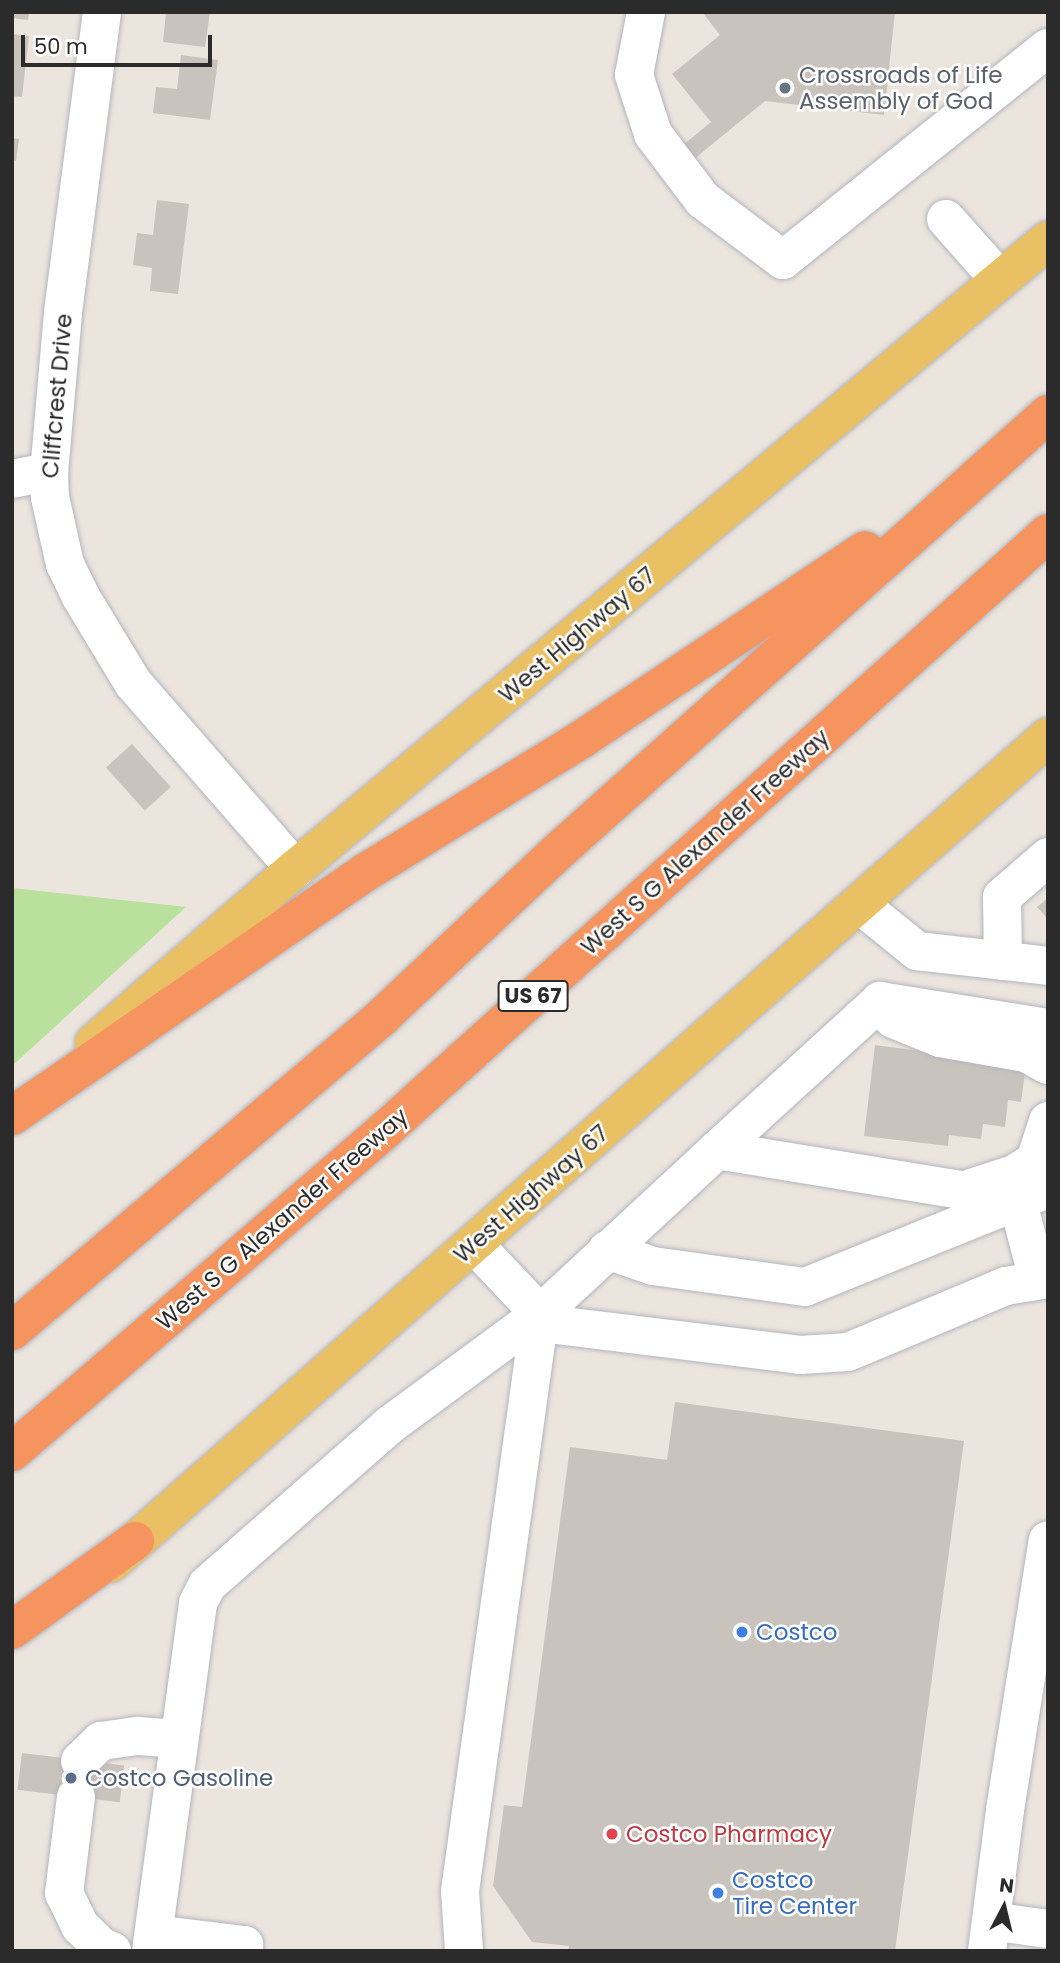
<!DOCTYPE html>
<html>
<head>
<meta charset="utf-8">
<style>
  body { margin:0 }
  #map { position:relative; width:1060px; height:1963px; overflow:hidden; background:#ece5de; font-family:Poppins,sans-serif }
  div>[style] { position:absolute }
  .green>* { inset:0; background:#bae09d }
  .building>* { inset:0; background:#c8c3bc; transform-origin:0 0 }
  .roads { filter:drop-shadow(0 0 2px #b1b5be) drop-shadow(0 0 2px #b1b5be) }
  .minor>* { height:38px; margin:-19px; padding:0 19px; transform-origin:19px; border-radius:19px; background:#fff }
  .major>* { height:38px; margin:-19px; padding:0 19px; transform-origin:19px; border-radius:19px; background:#eac065 }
  .highway>* { height:38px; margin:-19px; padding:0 19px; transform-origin:19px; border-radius:19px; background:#f6945f }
  .dots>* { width:19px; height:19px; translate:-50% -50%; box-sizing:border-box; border:4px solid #fff; border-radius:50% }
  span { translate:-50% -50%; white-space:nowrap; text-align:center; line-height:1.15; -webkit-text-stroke:5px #fff; paint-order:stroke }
  .shield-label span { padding:2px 5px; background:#fff; border:2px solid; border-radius:5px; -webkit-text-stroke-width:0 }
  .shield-label { font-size:21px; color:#2b2b2b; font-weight:700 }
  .worship-label { font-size:23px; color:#5b616d }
  .left { translate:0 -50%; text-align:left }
  .street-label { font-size:23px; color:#2b2b2b }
  .shop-label { font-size:23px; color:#366cbe }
  .service-label { font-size:23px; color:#4e5e75 }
  .health-label { font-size:23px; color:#be3a42 }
  .frame { position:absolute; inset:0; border:14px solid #2b2b2b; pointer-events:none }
  .north { position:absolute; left:969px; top:1872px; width:70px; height:70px; -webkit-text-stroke:5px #fff; paint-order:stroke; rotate:7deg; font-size:19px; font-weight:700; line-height:28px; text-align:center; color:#2b2b2b }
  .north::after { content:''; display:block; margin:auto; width:24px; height:32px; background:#2b2b2b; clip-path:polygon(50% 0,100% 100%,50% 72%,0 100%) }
  .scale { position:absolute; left:21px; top:35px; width:191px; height:32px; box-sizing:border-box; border:4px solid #2b2b2b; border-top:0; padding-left:9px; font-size:21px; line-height:24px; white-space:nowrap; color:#2b2b2b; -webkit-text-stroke:5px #fff; paint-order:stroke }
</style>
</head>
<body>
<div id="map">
  <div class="green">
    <div style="clip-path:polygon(12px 888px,186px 907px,12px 1066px)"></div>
  </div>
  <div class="building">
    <div style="clip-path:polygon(12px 12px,29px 12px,28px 20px,12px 18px)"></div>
    <div style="clip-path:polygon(166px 12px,210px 12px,205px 47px,163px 42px)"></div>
    <div style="clip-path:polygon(702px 12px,895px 12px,884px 115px,765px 101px,682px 169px,671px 155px,711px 122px,672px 74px,720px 35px)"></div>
    <div style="clip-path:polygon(12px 34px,29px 36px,22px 97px,12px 96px)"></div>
    <div style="clip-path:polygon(181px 55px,218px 60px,210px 120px,153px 113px,156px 87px,177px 89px)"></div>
    <div style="clip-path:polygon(12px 138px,19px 139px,16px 161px,12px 160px)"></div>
    <div style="clip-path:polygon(157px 200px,189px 204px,178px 294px,150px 291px,152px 268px,133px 265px,137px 233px,153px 235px)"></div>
    <div style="left:132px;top:744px;width:58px;height:35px;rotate:48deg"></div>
    <div style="clip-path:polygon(1048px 898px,1048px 919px,1037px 907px)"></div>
    <div style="clip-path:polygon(875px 1045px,1026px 1065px,1021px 1102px,1008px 1100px,1005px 1127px,983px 1124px,981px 1139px,949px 1135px,948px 1146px,864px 1136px)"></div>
    <div style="clip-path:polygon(675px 1402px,964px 1441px,895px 1951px,568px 1951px,569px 1946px,532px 1942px,493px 1886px,504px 1805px,522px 1807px,570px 1447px,667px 1460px)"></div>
    <div style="left:22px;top:1753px;width:103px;height:37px;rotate:7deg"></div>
  </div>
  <div class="roads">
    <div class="minor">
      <div style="left:102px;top:12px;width:304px;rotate:97.4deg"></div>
      <div style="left:63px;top:313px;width:160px;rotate:95deg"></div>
      <div style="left:49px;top:472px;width:25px;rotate:88deg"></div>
      <div style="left:50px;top:497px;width:69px;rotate:77.4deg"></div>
      <div style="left:65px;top:564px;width:37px;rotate:64deg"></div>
      <div style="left:81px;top:597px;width:100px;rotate:58.8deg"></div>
      <div style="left:133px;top:683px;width:247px;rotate:48.9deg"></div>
      <div style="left:646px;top:12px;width:64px;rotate:100.8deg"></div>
      <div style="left:634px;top:75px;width:62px;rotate:72.1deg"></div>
      <div style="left:653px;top:134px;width:83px;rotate:52.9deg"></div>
      <div style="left:703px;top:200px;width:100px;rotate:36.9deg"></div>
      <div style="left:783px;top:260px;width:339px;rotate:-38.7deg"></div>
      <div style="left:946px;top:219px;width:80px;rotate:48.5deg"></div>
      <div style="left:12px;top:479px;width:38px;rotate:-11deg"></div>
      <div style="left:859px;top:904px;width:75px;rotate:39deg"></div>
      <div style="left:917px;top:951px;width:132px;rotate:6.5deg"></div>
      <div style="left:1003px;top:961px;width:64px;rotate:-90.9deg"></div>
      <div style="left:1002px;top:897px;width:61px;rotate:-41deg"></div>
      <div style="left:893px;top:1019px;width:51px;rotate:22deg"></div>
      <div style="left:940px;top:1038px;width:87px;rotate:9.9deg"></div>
      <div style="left:1026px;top:1053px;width:25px;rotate:29deg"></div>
      <div style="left:717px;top:1150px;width:221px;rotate:-42.4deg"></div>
      <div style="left:880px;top:1001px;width:170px;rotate:9.1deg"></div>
      <div style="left:971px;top:1188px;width:45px;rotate:-18deg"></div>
      <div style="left:1014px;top:1174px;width:25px;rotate:-32deg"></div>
      <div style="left:1035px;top:1161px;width:42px;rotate:-72deg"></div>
      <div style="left:474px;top:1244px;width:96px;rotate:46.7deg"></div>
      <div style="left:540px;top:1314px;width:19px;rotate:35deg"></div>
      <div style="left:556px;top:1325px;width:246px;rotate:7deg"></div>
      <div style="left:800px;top:1355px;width:48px;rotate:-3.6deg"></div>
      <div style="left:848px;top:1352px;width:171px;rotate:-22.7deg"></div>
      <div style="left:1006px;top:1286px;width:43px;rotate:-9.5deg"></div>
      <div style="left:607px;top:1250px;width:49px;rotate:19.2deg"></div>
      <div style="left:653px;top:1266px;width:153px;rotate:7.9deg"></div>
      <div style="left:805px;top:1287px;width:262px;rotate:-22deg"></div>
      <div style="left:80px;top:1761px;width:29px;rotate:-44deg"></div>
      <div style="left:101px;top:1741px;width:37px;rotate:-8deg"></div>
      <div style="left:138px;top:1736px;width:41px;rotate:4.2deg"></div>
      <div style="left:76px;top:1797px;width:97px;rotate:97.1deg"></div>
      <div style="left:64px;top:1893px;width:37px;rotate:64deg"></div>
      <div style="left:80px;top:1926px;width:30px;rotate:44deg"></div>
      <div style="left:102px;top:1947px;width:11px;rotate:22deg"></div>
      <div style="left:991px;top:1921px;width:58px;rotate:8deg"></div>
      <div style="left:154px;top:1934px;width:91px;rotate:7deg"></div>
      <div style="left:244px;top:1945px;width:6px;rotate:99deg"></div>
      <div style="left:151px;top:1951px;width:351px;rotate:-82.3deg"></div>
      <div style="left:198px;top:1603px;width:20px;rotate:-63deg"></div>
      <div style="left:207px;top:1585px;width:244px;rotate:-41.2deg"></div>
      <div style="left:391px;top:1424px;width:185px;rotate:-36.4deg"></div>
      <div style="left:540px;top:1314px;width:241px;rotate:-42.8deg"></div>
      <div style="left:717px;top:1150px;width:304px;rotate:9.3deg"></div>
      <div style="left:1017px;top:1199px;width:83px;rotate:75.3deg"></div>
      <div style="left:464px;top:1951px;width:60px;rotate:-93.8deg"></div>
      <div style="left:460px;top:1891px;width:583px;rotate:-82.11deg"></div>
      <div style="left:987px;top:1951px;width:142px;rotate:-82.7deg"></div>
      <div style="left:1005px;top:1810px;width:273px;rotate:-81deg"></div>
    </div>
    <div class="major">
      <div style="left:94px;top:1043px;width:266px;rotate:-40.9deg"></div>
      <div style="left:295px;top:869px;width:981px;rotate:-39.87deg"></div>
      <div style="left:111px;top:1563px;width:1249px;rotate:-41.4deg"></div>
    </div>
    <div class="highway">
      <div style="left:12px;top:1116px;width:430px;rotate:-34.6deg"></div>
      <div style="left:366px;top:872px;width:254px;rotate:-31.6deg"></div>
      <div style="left:582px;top:739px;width:340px;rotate:-33.7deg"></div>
      <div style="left:12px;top:1331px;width:488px;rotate:-40.3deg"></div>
      <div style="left:384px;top:1015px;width:244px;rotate:-43.2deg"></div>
      <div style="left:562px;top:848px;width:652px;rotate:-41.76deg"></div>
      <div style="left:12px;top:1452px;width:493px;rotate:-40.8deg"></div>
      <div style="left:385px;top:1130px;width:892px;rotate:-42deg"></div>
      <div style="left:12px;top:1630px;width:152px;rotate:-35.9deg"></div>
    </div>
  </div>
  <div class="dots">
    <div style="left:785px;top:88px;background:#6b7280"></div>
    <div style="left:742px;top:1632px;background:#3f7fe0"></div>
    <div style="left:71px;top:1778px;background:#5c6f8a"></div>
    <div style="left:612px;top:1834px;background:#e0444e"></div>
    <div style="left:718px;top:1893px;background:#3f7fe0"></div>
  </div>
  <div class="shield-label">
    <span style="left:533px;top:996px">US 67</span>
  </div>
  <div class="worship-label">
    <span class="left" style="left:799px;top:88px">Crossroads of Life<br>Assembly of God</span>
  </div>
  <div class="street-label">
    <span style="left:57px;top:396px;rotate:-85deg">Cliffcrest Drive</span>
    <span style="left:577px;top:635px;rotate:-40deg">West Highway 67</span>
    <span style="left:705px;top:842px;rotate:-42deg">West S G Alexander Freeway</span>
    <span style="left:531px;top:1194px;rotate:-41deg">West Highway 67</span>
    <span style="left:282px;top:1219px;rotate:-41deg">West S G Alexander Freeway</span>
  </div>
  <div class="shop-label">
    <span class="left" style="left:756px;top:1632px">Costco</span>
    <span class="left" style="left:732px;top:1893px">Costco<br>Tire Center</span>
  </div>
  <div class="service-label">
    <span class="left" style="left:85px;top:1778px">Costco Gasoline</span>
  </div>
  <div class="health-label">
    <span class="left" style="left:626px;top:1834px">Costco Pharmacy</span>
  </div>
  <div class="frame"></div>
  <div class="north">N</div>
  <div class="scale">50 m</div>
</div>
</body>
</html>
